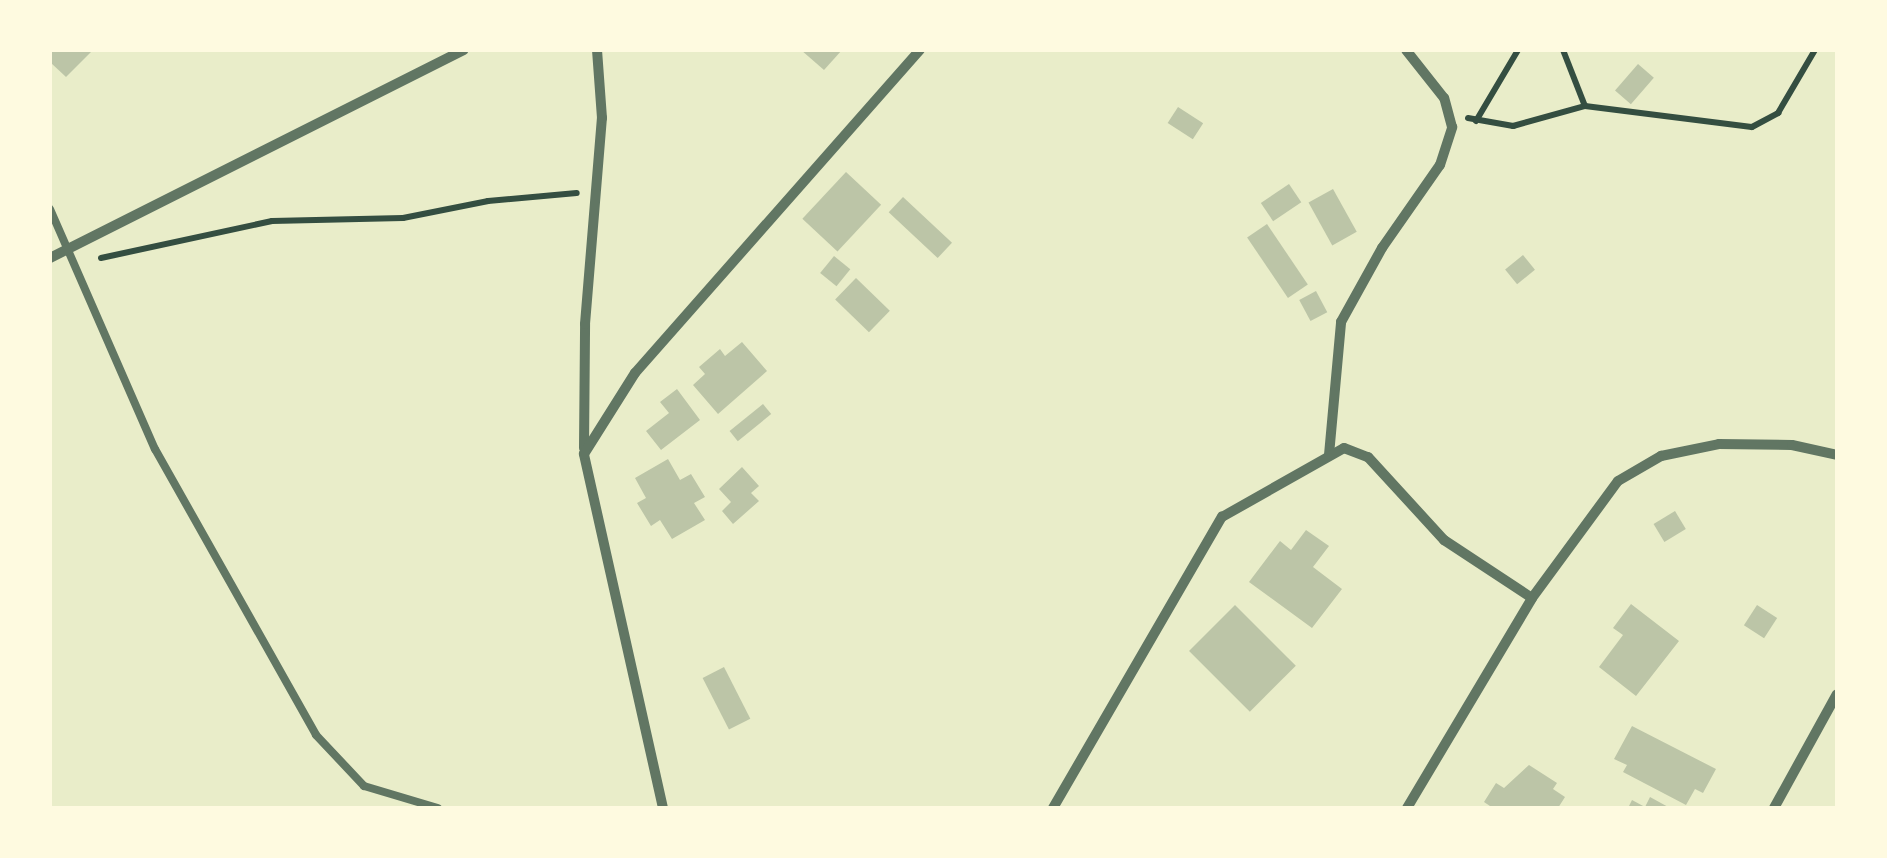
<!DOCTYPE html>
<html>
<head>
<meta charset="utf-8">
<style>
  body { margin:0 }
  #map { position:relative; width:1887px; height:858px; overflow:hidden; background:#e9edc9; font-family:Poppins,sans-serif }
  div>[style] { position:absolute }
  .building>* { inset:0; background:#bcc5a7; transform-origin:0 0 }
  .path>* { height:6px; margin:-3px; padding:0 3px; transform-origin:3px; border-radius:3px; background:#344e41 }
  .service>* { height:8px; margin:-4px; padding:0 4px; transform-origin:4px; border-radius:4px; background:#617663 }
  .minor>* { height:10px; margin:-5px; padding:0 5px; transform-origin:5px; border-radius:5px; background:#617663 }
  span { translate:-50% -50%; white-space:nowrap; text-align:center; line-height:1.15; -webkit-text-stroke:8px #fefae0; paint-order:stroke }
  .frame { position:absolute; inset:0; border:52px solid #fefae0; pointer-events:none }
</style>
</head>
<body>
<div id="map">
  <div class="building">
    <div style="clip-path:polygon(50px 50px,93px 50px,66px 77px,50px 62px)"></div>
    <div style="clip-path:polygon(801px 50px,842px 50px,824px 70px)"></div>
    <div style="left:1638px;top:64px;width:21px;height:35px;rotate:41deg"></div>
    <div style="left:1178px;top:107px;width:30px;height:19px;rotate:33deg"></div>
    <div style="left:846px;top:172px;width:48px;height:64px;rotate:43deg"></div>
    <div style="left:1289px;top:184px;width:22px;height:34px;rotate:56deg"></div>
    <div style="left:1333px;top:189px;width:49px;height:28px;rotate:61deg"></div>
    <div style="left:903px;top:197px;width:67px;height:21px;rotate:43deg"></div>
    <div style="left:1267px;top:224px;width:73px;height:24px;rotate:56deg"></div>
    <div style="left:1523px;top:255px;width:19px;height:23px;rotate:51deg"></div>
    <div style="left:834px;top:256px;width:21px;height:22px;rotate:39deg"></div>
    <div style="left:856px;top:278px;width:47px;height:30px;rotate:44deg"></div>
    <div style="left:1316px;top:291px;width:24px;height:19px;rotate:62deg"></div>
    <div style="clip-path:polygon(742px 342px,767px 371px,718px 414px,693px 385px,705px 374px,699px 367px,720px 349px,725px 356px)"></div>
    <div style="clip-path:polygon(677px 389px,700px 420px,661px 450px,646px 431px,669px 413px,660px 402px)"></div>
    <div style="left:763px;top:404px;width:13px;height:43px;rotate:51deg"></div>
    <div style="clip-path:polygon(668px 459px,680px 480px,691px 474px,705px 497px,694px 503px,705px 520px,672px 539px,660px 520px,651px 526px,637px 503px,646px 498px,635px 478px)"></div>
    <div style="clip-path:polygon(742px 467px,759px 486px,751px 493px,759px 501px,733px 524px,722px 511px,731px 502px,719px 489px)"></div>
    <div style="left:1675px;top:511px;width:21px;height:25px;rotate:59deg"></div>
    <div style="clip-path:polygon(1306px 530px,1329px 546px,1313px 567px,1342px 589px,1312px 628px,1249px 582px,1280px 541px,1291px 550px)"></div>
    <div style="clip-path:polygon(1631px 604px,1679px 641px,1636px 696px,1599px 667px,1623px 635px,1613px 628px)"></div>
    <div style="left:1235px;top:605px;width:86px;height:65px;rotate:45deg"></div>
    <div style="left:1757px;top:605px;width:24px;height:24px;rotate:33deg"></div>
    <div style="left:724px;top:667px;width:58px;height:24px;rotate:63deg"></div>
    <div style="clip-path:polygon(1632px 726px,1716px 769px,1703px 793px,1695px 789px,1686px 805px,1623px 772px,1627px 765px,1614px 759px)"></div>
    <div style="clip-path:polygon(1529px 765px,1557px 783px,1553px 789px,1565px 797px,1558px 808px,1493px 808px,1484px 802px,1496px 783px,1504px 788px)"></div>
    <div style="clip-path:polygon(1650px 797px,1670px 808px,1628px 808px,1632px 800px,1645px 807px)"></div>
  </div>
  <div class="path">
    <div style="left:1563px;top:50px;width:60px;rotate:68.6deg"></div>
    <div style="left:1468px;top:118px;width:46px;rotate:10.1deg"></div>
    <div style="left:1513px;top:126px;width:75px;rotate:-15.5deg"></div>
    <div style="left:1585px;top:106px;width:168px;rotate:7.2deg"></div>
    <div style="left:1752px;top:127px;width:30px;rotate:-28deg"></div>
    <div style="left:1778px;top:113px;width:73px;rotate:-59.6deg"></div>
    <div style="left:1476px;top:121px;width:82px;rotate:-59.4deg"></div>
    <div style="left:101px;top:258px;width:175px;rotate:-12.2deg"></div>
    <div style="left:272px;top:221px;width:131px;rotate:-1.3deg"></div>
    <div style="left:403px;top:218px;width:87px;rotate:-11.3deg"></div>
    <div style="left:488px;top:201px;width:89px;rotate:-5.1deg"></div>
  </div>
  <div class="service">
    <div style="left:50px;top:209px;width:262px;rotate:66.4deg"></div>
    <div style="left:155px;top:449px;width:328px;rotate:60.6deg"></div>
    <div style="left:316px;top:735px;width:70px;rotate:46.7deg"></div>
    <div style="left:364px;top:786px;width:77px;rotate:16.6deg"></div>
  </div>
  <div class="minor">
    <div style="left:50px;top:258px;width:463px;rotate:-26.7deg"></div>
    <div style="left:584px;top:448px;width:124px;rotate:-89.5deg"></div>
    <div style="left:585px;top:324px;width:207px;rotate:-85.3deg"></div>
    <div style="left:602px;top:118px;width:68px;rotate:-94.2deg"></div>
    <div style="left:1329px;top:455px;width:134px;rotate:-84.8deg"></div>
    <div style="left:1341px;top:322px;width:85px;rotate:-61deg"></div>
    <div style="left:1382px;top:248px;width:101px;rotate:-55.1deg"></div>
    <div style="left:1440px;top:165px;width:40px;rotate:-72deg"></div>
    <div style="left:1452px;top:127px;width:30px;rotate:-105deg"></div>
    <div style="left:1444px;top:98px;width:61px;rotate:-128.4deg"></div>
    <div style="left:663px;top:808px;width:363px;rotate:-102.6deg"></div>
    <div style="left:584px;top:454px;width:96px;rotate:-57.8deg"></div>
    <div style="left:635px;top:373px;width:431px;rotate:-48.6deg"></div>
    <div style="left:1053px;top:808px;width:337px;rotate:-59.9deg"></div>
    <div style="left:1222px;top:517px;width:140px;rotate:-29.5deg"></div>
    <div style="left:1344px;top:448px;width:26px;rotate:21deg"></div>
    <div style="left:1368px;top:457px;width:113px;rotate:47.5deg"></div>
    <div style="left:1444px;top:540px;width:105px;rotate:33.4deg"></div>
    <div style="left:1407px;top:808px;width:244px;rotate:-59.2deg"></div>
    <div style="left:1532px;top:598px;width:145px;rotate:-53.7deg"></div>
    <div style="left:1618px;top:481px;width:50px;rotate:-30.2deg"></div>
    <div style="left:1661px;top:456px;width:59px;rotate:-11.7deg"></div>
    <div style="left:1719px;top:444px;width:73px;rotate:0.8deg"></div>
    <div style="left:1792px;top:445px;width:46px;rotate:12.5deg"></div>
    <div style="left:1774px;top:808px;width:130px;rotate:-61.1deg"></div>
  </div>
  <div class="frame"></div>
</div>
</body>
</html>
